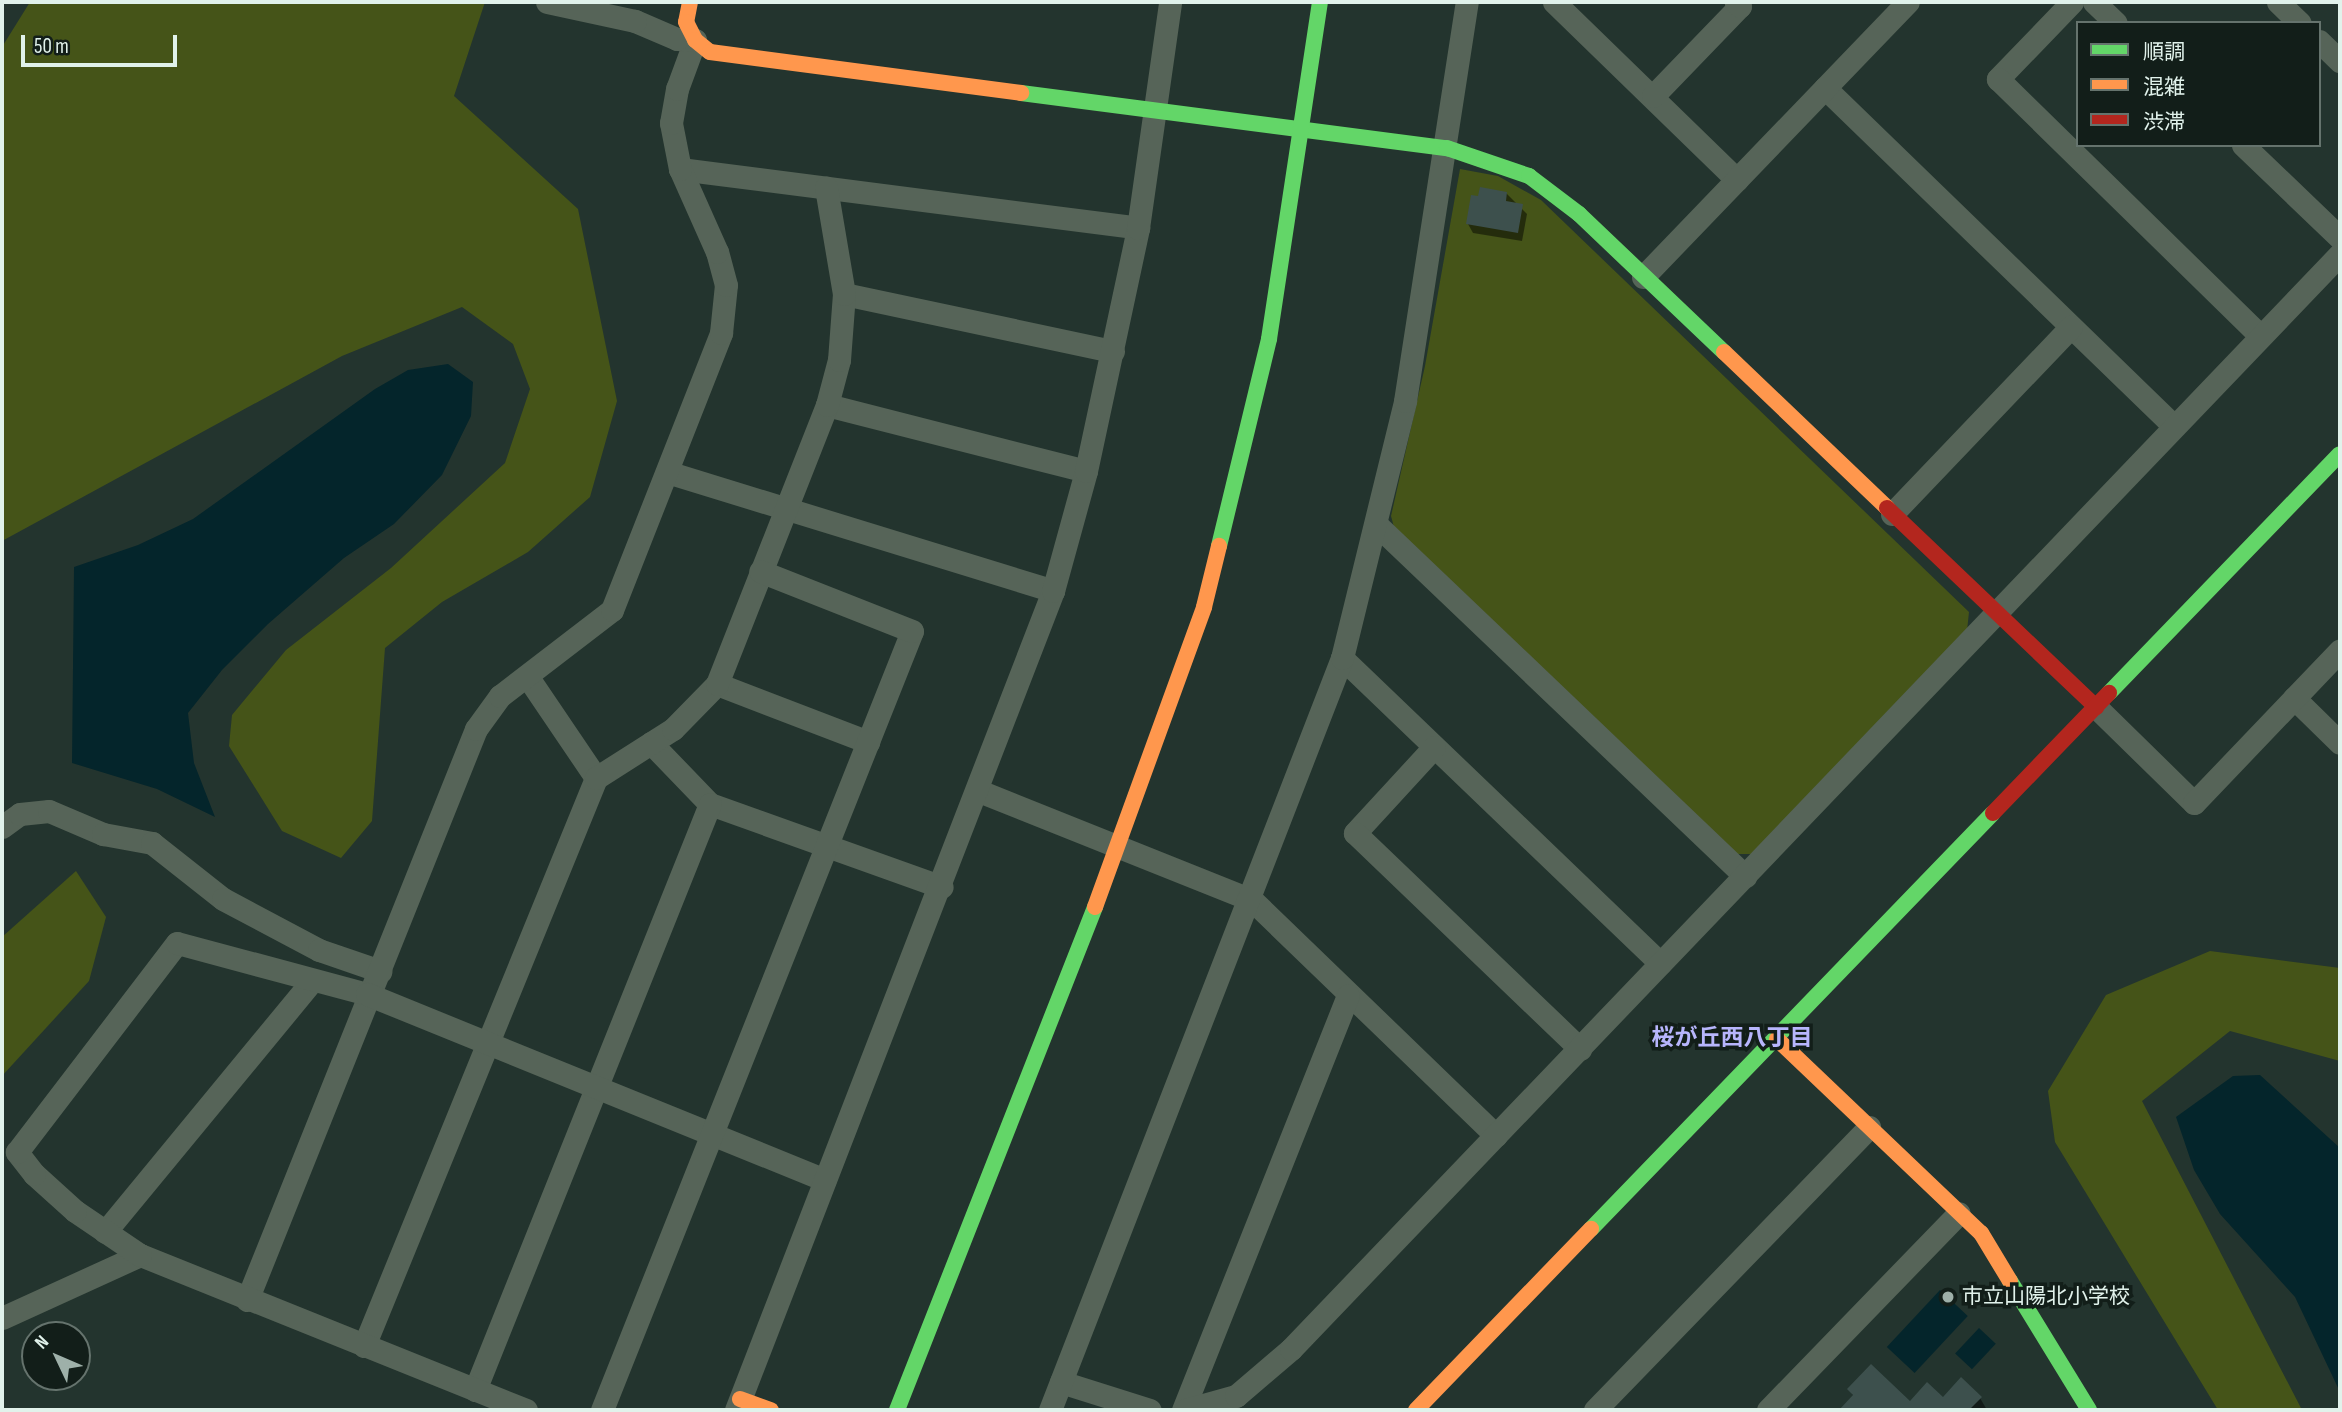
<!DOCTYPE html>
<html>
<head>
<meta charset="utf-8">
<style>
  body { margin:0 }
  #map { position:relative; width:2342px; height:1412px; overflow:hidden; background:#23342e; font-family:"Sofia Sans Condensed","Noto Sans JP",sans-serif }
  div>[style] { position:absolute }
  .green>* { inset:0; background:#455418 }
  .water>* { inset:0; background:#04252b; transform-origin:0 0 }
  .shadow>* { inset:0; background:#0007 }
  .building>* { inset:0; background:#3d504d }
  .street>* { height:23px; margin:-11.5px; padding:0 11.5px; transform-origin:11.5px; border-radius:11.5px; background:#566458 }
  .fast>* { height:16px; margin:-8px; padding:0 8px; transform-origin:8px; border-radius:8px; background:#63d668 }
  .slow>* { height:16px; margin:-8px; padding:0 8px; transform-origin:8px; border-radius:8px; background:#ff974d }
  .jam>* { height:16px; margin:-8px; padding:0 8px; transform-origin:8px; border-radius:8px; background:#b3261e }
  .dots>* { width:19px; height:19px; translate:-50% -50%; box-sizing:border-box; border:4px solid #121e19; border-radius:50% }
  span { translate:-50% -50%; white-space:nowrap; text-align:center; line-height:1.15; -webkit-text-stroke:7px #121e19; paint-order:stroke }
  .poi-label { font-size:21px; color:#e1f2eb }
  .left { translate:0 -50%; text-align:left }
  .neighbourhood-label { font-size:23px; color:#b7b5fc; font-weight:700 }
  .frame { position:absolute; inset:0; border:4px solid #e1f2eb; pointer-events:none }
  .legend { position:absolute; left:2076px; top:21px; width:245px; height:126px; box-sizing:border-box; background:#121e19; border:2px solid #65736d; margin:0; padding:9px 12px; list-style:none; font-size:21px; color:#e1f2eb }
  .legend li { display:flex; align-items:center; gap:14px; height:35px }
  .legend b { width:35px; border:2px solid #65736d }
  .north { position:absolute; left:21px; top:1321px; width:70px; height:70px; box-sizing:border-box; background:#121e19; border:2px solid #65736d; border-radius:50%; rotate:314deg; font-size:19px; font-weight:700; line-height:28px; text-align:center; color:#e1f2eb }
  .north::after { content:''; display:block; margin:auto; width:24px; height:32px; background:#9eb0a9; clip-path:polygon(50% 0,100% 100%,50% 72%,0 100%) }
  .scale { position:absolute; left:21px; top:35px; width:156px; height:32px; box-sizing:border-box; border:4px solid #e1f2eb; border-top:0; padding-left:9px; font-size:21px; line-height:24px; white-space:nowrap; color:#e1f2eb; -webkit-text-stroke:5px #121e19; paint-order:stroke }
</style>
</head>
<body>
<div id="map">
  <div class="green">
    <div style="clip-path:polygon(30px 2px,485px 2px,454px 96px,578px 209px,617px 401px,590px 497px,528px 552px,442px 602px,385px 648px,372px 821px,341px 858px,282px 831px,229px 746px,232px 715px,286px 650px,391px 568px,505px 463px,530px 389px,513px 344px,462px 307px,342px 356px,2px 541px,2px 47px)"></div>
    <div style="clip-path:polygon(1460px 169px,1498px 176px,1541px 200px,1969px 612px,1967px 631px,1754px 854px,1735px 854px,1395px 531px,1391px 516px,1425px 366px)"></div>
    <div style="clip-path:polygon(76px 871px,106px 917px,89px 981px,2px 1076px,2px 937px)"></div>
    <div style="clip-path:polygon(2210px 951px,2340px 968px,2340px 1061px,2230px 1031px,2142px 1101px,2302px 1410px,2218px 1410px,2055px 1142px,2048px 1091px,2106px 995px)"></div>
  </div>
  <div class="water">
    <div style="clip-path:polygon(448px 364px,473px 382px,471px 416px,442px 475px,394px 524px,344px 558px,268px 624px,222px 670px,188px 713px,194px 763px,215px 817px,157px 789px,72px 763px,74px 567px,138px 545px,193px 519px,375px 389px,408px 370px)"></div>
    <div style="clip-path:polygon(2260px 1075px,2340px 1148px,2340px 1392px,2295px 1297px,2220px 1214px,2194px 1170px,2176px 1117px,2233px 1076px)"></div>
    <div style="left:1940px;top:1290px;width:38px;height:78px;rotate:43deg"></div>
    <div style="left:1979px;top:1328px;width:23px;height:35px;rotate:43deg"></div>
  </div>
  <div class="shadow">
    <div style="clip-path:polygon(1506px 193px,1527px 214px,1522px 241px,1473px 233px,1468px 224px)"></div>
    <div style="clip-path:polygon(1849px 1389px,1910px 1404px,1980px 1398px,1987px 1410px,1841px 1410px,1854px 1397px)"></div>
  </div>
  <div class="building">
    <div style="clip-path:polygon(1480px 187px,1507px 192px,1506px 201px,1523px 204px,1518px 233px,1466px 224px,1471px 195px,1478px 196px)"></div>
    <div style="clip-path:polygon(1871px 1364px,1910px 1401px,1927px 1382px,1943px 1397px,1961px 1377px,1982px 1397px,1969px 1410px,1839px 1410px,1853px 1395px,1847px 1389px)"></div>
  </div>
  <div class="street">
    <div style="left:1554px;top:2px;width:255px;rotate:44.2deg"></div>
    <div style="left:2072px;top:2px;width:107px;rotate:133.9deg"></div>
    <div style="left:1998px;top:79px;width:367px;rotate:44.4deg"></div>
    <div style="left:2094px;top:2px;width:30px;rotate:44deg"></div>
    <div style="left:2278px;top:2px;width:30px;rotate:44deg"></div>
    <div style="left:2319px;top:41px;width:29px;rotate:44deg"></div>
    <div style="left:1825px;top:88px;width:486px;rotate:44.1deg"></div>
    <div style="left:1653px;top:96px;width:125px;rotate:-46deg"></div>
    <div style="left:1740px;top:6px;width:6px;rotate:-135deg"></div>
    <div style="left:2243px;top:145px;width:134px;rotate:43.8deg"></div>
    <div style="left:680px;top:169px;width:462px;rotate:7.3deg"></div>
    <div style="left:1643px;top:277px;width:382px;rotate:-46.1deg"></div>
    <div style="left:844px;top:294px;width:275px;rotate:12deg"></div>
    <div style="left:827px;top:405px;width:267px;rotate:14.3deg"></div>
    <div style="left:667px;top:472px;width:404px;rotate:17.1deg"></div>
    <div style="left:1892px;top:514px;width:259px;rotate:-46.3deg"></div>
    <div style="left:1377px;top:525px;width:509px;rotate:43.65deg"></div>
    <div style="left:1342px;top:658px;width:441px;rotate:43.8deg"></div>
    <div style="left:527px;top:676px;width:123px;rotate:55.9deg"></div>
    <div style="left:717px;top:684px;width:162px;rotate:21deg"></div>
    <div style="left:2294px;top:698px;width:64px;rotate:44.4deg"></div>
    <div style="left:2096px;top:707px;width:137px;rotate:44.4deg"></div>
    <div style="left:2194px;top:803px;width:211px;rotate:-46.3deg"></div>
    <div style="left:651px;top:743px;width:85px;rotate:46deg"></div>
    <div style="left:710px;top:804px;width:246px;rotate:19.7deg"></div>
    <div style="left:1434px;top:747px;width:117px;rotate:132.6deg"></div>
    <div style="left:1355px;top:833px;width:312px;rotate:43.8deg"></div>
    <div style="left:979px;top:791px;width:294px;rotate:21.8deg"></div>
    <div style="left:1252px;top:900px;width:339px;rotate:44deg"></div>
    <div style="left:2px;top:827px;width:22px;rotate:-36deg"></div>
    <div style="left:20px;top:814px;width:29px;rotate:-6deg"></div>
    <div style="left:49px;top:811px;width:59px;rotate:23.1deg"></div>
    <div style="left:103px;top:834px;width:50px;rotate:10.4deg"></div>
    <div style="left:152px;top:843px;width:90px;rotate:38.3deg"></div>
    <div style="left:223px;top:899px;width:109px;rotate:28deg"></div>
    <div style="left:319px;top:950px;width:65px;rotate:19deg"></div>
    <div style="left:105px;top:1232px;width:324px;rotate:-50.5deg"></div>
    <div style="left:247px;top:1300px;width:615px;rotate:-68.15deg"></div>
    <div style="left:476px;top:729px;width:41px;rotate:-54deg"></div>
    <div style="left:500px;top:696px;width:141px;rotate:-37.5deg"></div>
    <div style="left:612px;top:610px;width:298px;rotate:-68.5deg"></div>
    <div style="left:721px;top:333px;width:48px;rotate:-84.1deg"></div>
    <div style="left:726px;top:285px;width:34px;rotate:-105deg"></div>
    <div style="left:717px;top:252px;width:91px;rotate:-114deg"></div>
    <div style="left:680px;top:169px;width:47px;rotate:-101.1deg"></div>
    <div style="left:671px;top:123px;width:35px;rotate:-80deg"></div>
    <div style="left:677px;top:89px;width:52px;rotate:-69.8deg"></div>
    <div style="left:695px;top:40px;width:18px;rotate:-177deg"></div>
    <div style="left:677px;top:39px;width:46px;rotate:-156.8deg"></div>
    <div style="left:635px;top:21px;width:90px;rotate:-167.8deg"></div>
    <div style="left:2px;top:1318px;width:152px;rotate:-24.5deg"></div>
    <div style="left:364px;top:1346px;width:614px;rotate:-67.78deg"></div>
    <div style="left:596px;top:778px;width:91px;rotate:-32.5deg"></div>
    <div style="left:673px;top:729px;width:63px;rotate:-45.6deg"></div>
    <div style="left:717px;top:684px;width:300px;rotate:-68.5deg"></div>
    <div style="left:827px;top:405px;width:47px;rotate:-75.1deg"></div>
    <div style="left:839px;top:360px;width:66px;rotate:-85.7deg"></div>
    <div style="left:844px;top:294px;width:108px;rotate:-99.6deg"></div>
    <div style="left:1061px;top:1382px;width:93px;rotate:17.5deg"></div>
    <div style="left:475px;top:1390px;width:631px;rotate:-68.15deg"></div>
    <div style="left:526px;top:1410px;width:416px;rotate:-158.1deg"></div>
    <div style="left:140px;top:1255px;width:78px;rotate:-145.9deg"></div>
    <div style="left:75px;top:1211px;width:55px;rotate:-137.9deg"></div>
    <div style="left:34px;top:1174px;width:28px;rotate:-128deg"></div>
    <div style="left:17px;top:1152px;width:263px;rotate:-52.6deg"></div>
    <div style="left:177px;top:943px;width:197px;rotate:15deg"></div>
    <div style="left:367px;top:994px;width:494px;rotate:22.1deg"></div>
    <div style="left:602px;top:1410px;width:838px;rotate:-68.3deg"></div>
    <div style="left:912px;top:631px;width:163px;rotate:-158.5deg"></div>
    <div style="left:736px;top:1410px;width:878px;rotate:-68.84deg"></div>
    <div style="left:1053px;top:591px;width:124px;rotate:-74.6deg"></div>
    <div style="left:1086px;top:471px;width:249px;rotate:-77.9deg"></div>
    <div style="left:1138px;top:228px;width:228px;rotate:-81.9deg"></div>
    <div style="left:1050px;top:1410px;width:807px;rotate:-68.78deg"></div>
    <div style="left:1342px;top:658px;width:265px;rotate:-76.2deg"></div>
    <div style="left:1405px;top:401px;width:404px;rotate:-81.2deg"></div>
    <div style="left:1183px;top:1410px;width:446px;rotate:-68.3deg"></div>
    <div style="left:1185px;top:1410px;width:53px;rotate:-15.4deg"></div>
    <div style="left:1236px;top:1396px;width:72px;rotate:-40.5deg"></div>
    <div style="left:1291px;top:1349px;width:1516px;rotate:-46.23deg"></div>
    <div style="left:1595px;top:1410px;width:394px;rotate:-45.9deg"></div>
    <div style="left:1768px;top:1410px;width:274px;rotate:-45.9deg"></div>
  </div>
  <div class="fast">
    <div style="left:1021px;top:93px;width:430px;rotate:7.4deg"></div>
    <div style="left:1447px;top:148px;width:87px;rotate:18.9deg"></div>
    <div style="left:1529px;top:176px;width:63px;rotate:37.2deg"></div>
    <div style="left:1579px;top:214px;width:200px;rotate:43.6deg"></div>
    <div style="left:1219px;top:546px;width:213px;rotate:-76.4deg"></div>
    <div style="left:1269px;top:339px;width:341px;rotate:-81.4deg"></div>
    <div style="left:2109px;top:693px;width:332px;rotate:-46deg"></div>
    <div style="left:1591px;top:1229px;width:578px;rotate:-45.98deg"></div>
    <div style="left:2010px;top:1281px;width:151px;rotate:58.5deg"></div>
    <div style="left:897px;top:1410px;width:541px;rotate:-68.51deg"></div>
  </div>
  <div class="slow">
    <div style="left:690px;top:2px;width:20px;rotate:101deg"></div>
    <div style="left:686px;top:22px;width:20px;rotate:63deg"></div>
    <div style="left:695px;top:40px;width:19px;rotate:39deg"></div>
    <div style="left:710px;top:52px;width:314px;rotate:7.5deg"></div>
    <div style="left:1724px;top:352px;width:226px;rotate:43.7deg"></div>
    <div style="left:1095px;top:907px;width:319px;rotate:-70deg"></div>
    <div style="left:1204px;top:607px;width:63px;rotate:-76.2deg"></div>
    <div style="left:1777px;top:1039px;width:282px;rotate:43.6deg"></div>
    <div style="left:1981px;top:1233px;width:56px;rotate:58.9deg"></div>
    <div style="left:740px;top:1399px;width:33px;rotate:20deg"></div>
    <div style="left:1416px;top:1410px;width:252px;rotate:-46deg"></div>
  </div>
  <div class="jam">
    <div style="left:1887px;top:508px;width:289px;rotate:43.6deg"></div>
    <div style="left:1993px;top:813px;width:167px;rotate:-46deg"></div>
  </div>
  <div class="dots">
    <div style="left:1948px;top:1297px;background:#9eb0a9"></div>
  </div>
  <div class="poi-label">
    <span class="left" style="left:1962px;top:1297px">市立山陽北小学校</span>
  </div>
  <div class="neighbourhood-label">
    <span style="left:1732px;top:1038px">桜が丘西八丁目</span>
  </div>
  <div class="frame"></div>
  <ul class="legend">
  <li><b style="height:9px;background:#63d668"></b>順調</li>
  <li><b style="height:9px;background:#ff974d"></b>混雑</li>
  <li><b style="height:9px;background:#b3261e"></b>渋滞</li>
  </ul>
  <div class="north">N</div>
  <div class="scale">50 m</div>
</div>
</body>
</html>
